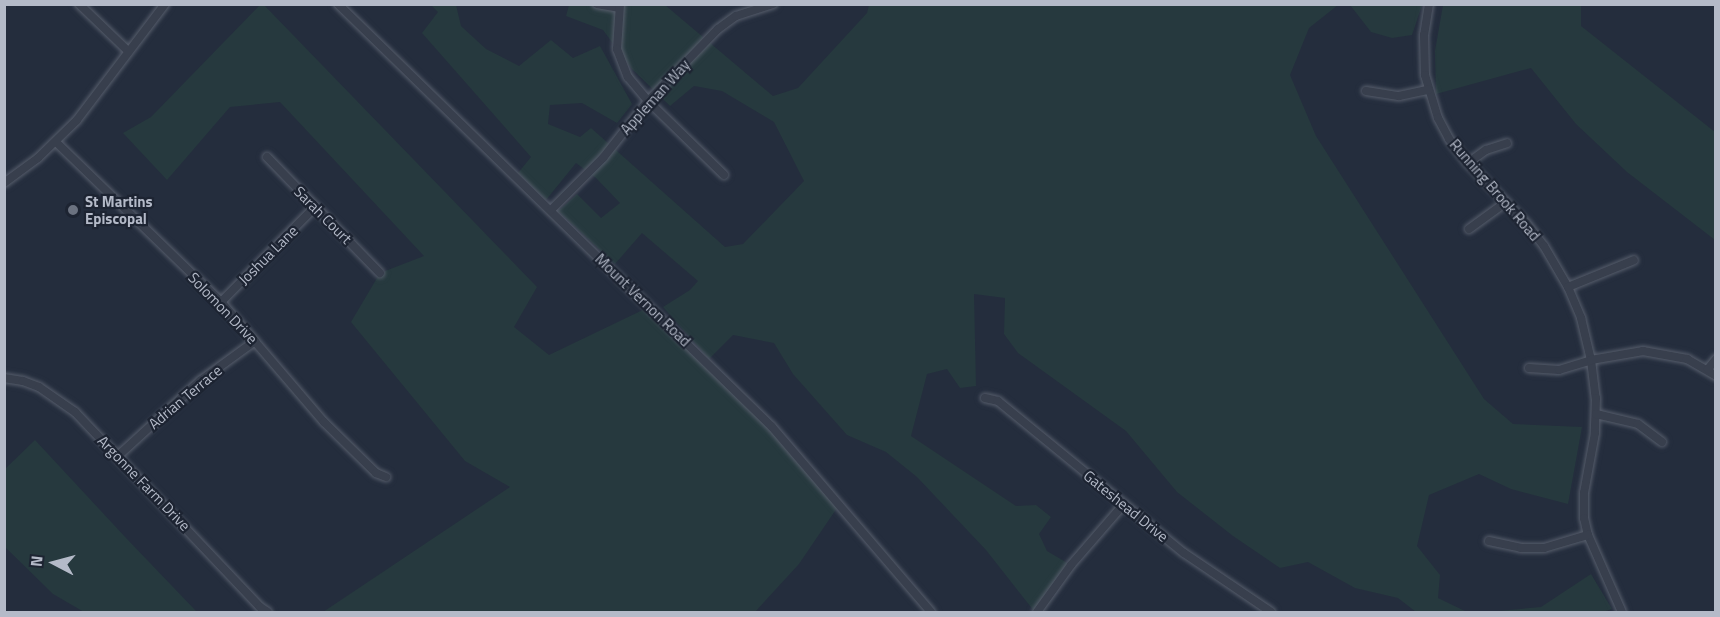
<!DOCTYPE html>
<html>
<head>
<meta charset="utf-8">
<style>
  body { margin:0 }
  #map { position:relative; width:1720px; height:617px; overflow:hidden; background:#242d3d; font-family:"Titillium Web",sans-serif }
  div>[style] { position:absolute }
  .green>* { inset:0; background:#26393e }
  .roads { filter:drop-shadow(0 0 2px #565d6b) drop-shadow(0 0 2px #565d6b) }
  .minor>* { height:8px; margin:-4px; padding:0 4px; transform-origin:4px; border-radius:4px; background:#383f4d }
  .dots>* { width:16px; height:16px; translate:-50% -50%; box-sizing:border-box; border:3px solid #1d2432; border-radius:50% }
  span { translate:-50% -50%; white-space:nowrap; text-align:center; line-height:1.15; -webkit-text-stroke:4.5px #1d2432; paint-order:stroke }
  .street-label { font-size:15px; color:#b4bac8 }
  .poi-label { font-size:15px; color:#b4bac8; font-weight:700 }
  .left { translate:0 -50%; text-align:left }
  .frame { position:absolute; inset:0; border:6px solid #b4bac8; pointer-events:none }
  .north { position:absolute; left:24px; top:533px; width:60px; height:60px; -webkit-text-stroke:4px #1d2432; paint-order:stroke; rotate:276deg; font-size:16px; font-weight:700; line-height:24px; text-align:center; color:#b4bac8 }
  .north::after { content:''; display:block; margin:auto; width:21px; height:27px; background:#b4bac8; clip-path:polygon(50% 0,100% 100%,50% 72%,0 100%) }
</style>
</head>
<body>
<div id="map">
  <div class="green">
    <div style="clip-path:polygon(260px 5px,264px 5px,537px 287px,514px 327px,549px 355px,649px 307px,772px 427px,839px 505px,799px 564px,755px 612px,323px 612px,510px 487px,465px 461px,351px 322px,380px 273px,424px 256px,280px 102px,230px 107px,167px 180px,123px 133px,151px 117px)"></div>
    <div style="clip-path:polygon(431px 5px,456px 5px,461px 26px,486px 49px,519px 66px,551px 40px,573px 58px,600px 46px,632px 104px,617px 123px,582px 103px,550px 105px,548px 124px,580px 137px,591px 128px,725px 247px,743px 244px,804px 181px,774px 122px,722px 91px,694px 86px,670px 106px,631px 68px,603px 30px,566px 16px,569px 5px,665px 5px,773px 96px,798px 88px,867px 13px,869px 5px,1338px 5px,1309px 28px,1290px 75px,1316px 136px,1484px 399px,1513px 424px,1582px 427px,1568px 504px,1511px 489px,1479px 474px,1429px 495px,1417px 546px,1440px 575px,1438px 598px,1467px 612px,1416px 612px,1398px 598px,1355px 588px,1308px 562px,1280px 568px,1233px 536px,1177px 492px,1126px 431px,1018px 353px,1004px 334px,1005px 298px,974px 294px,976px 386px,960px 388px,947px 369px,927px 374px,911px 436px,1016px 506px,1036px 505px,1051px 517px,1039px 534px,1047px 551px,1069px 564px,1034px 611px,986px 550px,917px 477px,886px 452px,847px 435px,793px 374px,774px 343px,733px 335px,709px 359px,663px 307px,690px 290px,698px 281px,642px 233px,615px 264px,558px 211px,577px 194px,601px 218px,620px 203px,596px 178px,576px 163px,546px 200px,518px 173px,531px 157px,422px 33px,438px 12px)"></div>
    <div style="clip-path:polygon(1350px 5px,1422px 5px,1412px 35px,1392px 38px,1371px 32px)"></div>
    <div style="clip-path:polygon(1443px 5px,1581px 5px,1581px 26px,1715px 132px,1715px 240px,1627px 172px,1576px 124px,1531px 68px,1436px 94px,1435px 51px)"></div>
    <div style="clip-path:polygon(35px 440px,127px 539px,197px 612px,84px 612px,53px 594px,5px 547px,5px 469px)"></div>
    <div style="clip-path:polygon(1591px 574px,1612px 609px,1603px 612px,1487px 612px,1541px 607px)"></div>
  </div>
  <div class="roads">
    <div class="minor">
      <div style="left:79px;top:4px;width:68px;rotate:43.8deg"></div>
      <div style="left:338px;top:4px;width:606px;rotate:44.26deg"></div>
      <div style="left:772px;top:427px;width:244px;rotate:49.3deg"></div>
      <div style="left:597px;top:4px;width:22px;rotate:10deg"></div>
      <div style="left:620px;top:4px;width:45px;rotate:93.8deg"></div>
      <div style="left:617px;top:49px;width:30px;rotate:69deg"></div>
      <div style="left:628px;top:77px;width:31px;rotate:50deg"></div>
      <div style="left:648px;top:101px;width:106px;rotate:44.2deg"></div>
      <div style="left:1429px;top:4px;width:31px;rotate:99deg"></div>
      <div style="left:1424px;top:35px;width:40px;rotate:88.6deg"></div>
      <div style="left:1425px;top:75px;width:45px;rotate:73.2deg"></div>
      <div style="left:1438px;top:118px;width:24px;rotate:62deg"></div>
      <div style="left:1449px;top:139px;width:31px;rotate:52deg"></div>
      <div style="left:1468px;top:163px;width:83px;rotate:46deg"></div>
      <div style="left:1526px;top:223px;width:29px;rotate:52deg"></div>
      <div style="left:1544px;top:246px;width:48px;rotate:59.7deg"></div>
      <div style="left:1568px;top:287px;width:34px;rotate:67deg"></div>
      <div style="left:1581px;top:318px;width:43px;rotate:76.6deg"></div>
      <div style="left:1591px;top:360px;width:38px;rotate:83deg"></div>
      <div style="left:1596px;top:398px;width:35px;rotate:92deg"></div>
      <div style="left:1595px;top:433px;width:61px;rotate:100.4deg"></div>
      <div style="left:1584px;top:493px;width:25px;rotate:90deg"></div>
      <div style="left:1584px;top:518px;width:17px;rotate:77deg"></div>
      <div style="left:1588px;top:535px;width:84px;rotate:66.2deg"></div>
      <div style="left:1366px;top:91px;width:33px;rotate:9deg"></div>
      <div style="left:1399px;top:96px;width:30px;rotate:-12deg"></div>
      <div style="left:56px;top:142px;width:230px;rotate:44.1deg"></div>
      <div style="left:221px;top:302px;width:158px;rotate:49.4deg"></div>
      <div style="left:324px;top:422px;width:73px;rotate:44.4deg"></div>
      <div style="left:376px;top:473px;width:11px;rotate:22deg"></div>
      <div style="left:267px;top:157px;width:162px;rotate:45.8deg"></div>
      <div style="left:1468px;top:163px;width:22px;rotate:-36deg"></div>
      <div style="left:1486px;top:150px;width:22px;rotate:-18deg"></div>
      <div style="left:4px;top:183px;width:42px;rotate:-36.3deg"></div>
      <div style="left:38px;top:158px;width:54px;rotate:-44.3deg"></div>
      <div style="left:77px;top:120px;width:146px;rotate:-52.8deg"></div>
      <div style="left:551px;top:210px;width:74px;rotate:-45deg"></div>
      <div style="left:603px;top:158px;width:73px;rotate:-51.7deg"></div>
      <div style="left:648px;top:101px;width:100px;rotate:-45.8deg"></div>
      <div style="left:718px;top:29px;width:22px;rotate:-36deg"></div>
      <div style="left:736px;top:16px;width:39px;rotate:-18deg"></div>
      <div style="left:1469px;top:229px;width:46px;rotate:-36.1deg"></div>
      <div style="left:1568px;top:287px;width:71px;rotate:-22.2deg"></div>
      <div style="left:221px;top:302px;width:132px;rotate:-45.3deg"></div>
      <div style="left:1529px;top:368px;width:30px;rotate:4deg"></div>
      <div style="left:1559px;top:370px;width:34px;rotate:-17deg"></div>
      <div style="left:1591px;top:360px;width:53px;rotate:-9.8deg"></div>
      <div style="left:1643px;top:351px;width:45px;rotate:10.3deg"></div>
      <div style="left:1687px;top:359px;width:34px;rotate:30deg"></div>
      <div style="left:1708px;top:369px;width:13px;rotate:-51deg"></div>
      <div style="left:4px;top:378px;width:19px;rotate:9deg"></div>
      <div style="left:23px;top:381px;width:17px;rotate:21deg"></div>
      <div style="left:39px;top:387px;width:44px;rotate:34.8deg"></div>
      <div style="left:75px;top:412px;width:269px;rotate:46.5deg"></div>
      <div style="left:260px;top:607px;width:9px;rotate:32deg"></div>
      <div style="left:985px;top:398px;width:13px;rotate:13deg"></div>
      <div style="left:998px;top:401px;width:240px;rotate:39.3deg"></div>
      <div style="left:1184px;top:553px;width:105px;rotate:34.1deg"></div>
      <div style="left:1596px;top:414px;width:43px;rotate:13.4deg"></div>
      <div style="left:1638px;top:424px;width:30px;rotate:37deg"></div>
      <div style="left:119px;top:455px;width:110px;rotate:-42.4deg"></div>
      <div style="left:200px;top:381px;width:68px;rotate:-36deg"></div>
      <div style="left:1489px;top:541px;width:33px;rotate:12deg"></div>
      <div style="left:1521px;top:548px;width:23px"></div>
      <div style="left:1544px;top:548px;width:46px;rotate:-16.5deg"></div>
      <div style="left:1037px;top:612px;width:58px;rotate:-54.1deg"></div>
      <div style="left:1071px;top:565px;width:79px;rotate:-49.1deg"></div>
    </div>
  </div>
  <div class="dots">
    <div style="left:73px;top:210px;background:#6b7280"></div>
  </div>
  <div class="street-label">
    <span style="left:655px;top:97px;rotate:-48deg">Appleman Way</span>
    <span style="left:1495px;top:190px;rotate:49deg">Running Brook Road</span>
    <span style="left:323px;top:215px;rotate:45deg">Sarah Court</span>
    <span style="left:268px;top:255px;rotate:-45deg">Joshua Lane</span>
    <span style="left:643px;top:300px;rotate:44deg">Mount Vernon Road</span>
    <span style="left:223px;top:308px;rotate:46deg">Solomon Drive</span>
    <span style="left:185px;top:397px;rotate:-40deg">Adrian Terrace</span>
    <span style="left:144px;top:483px;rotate:46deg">Argonne Farm Drive</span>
    <span style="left:1126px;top:506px;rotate:39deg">Gateshead Drive</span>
  </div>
  <div class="poi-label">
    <span class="left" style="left:85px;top:210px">St Martins<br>Episcopal</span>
  </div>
  <div class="frame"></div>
  <div class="north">N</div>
</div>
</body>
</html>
